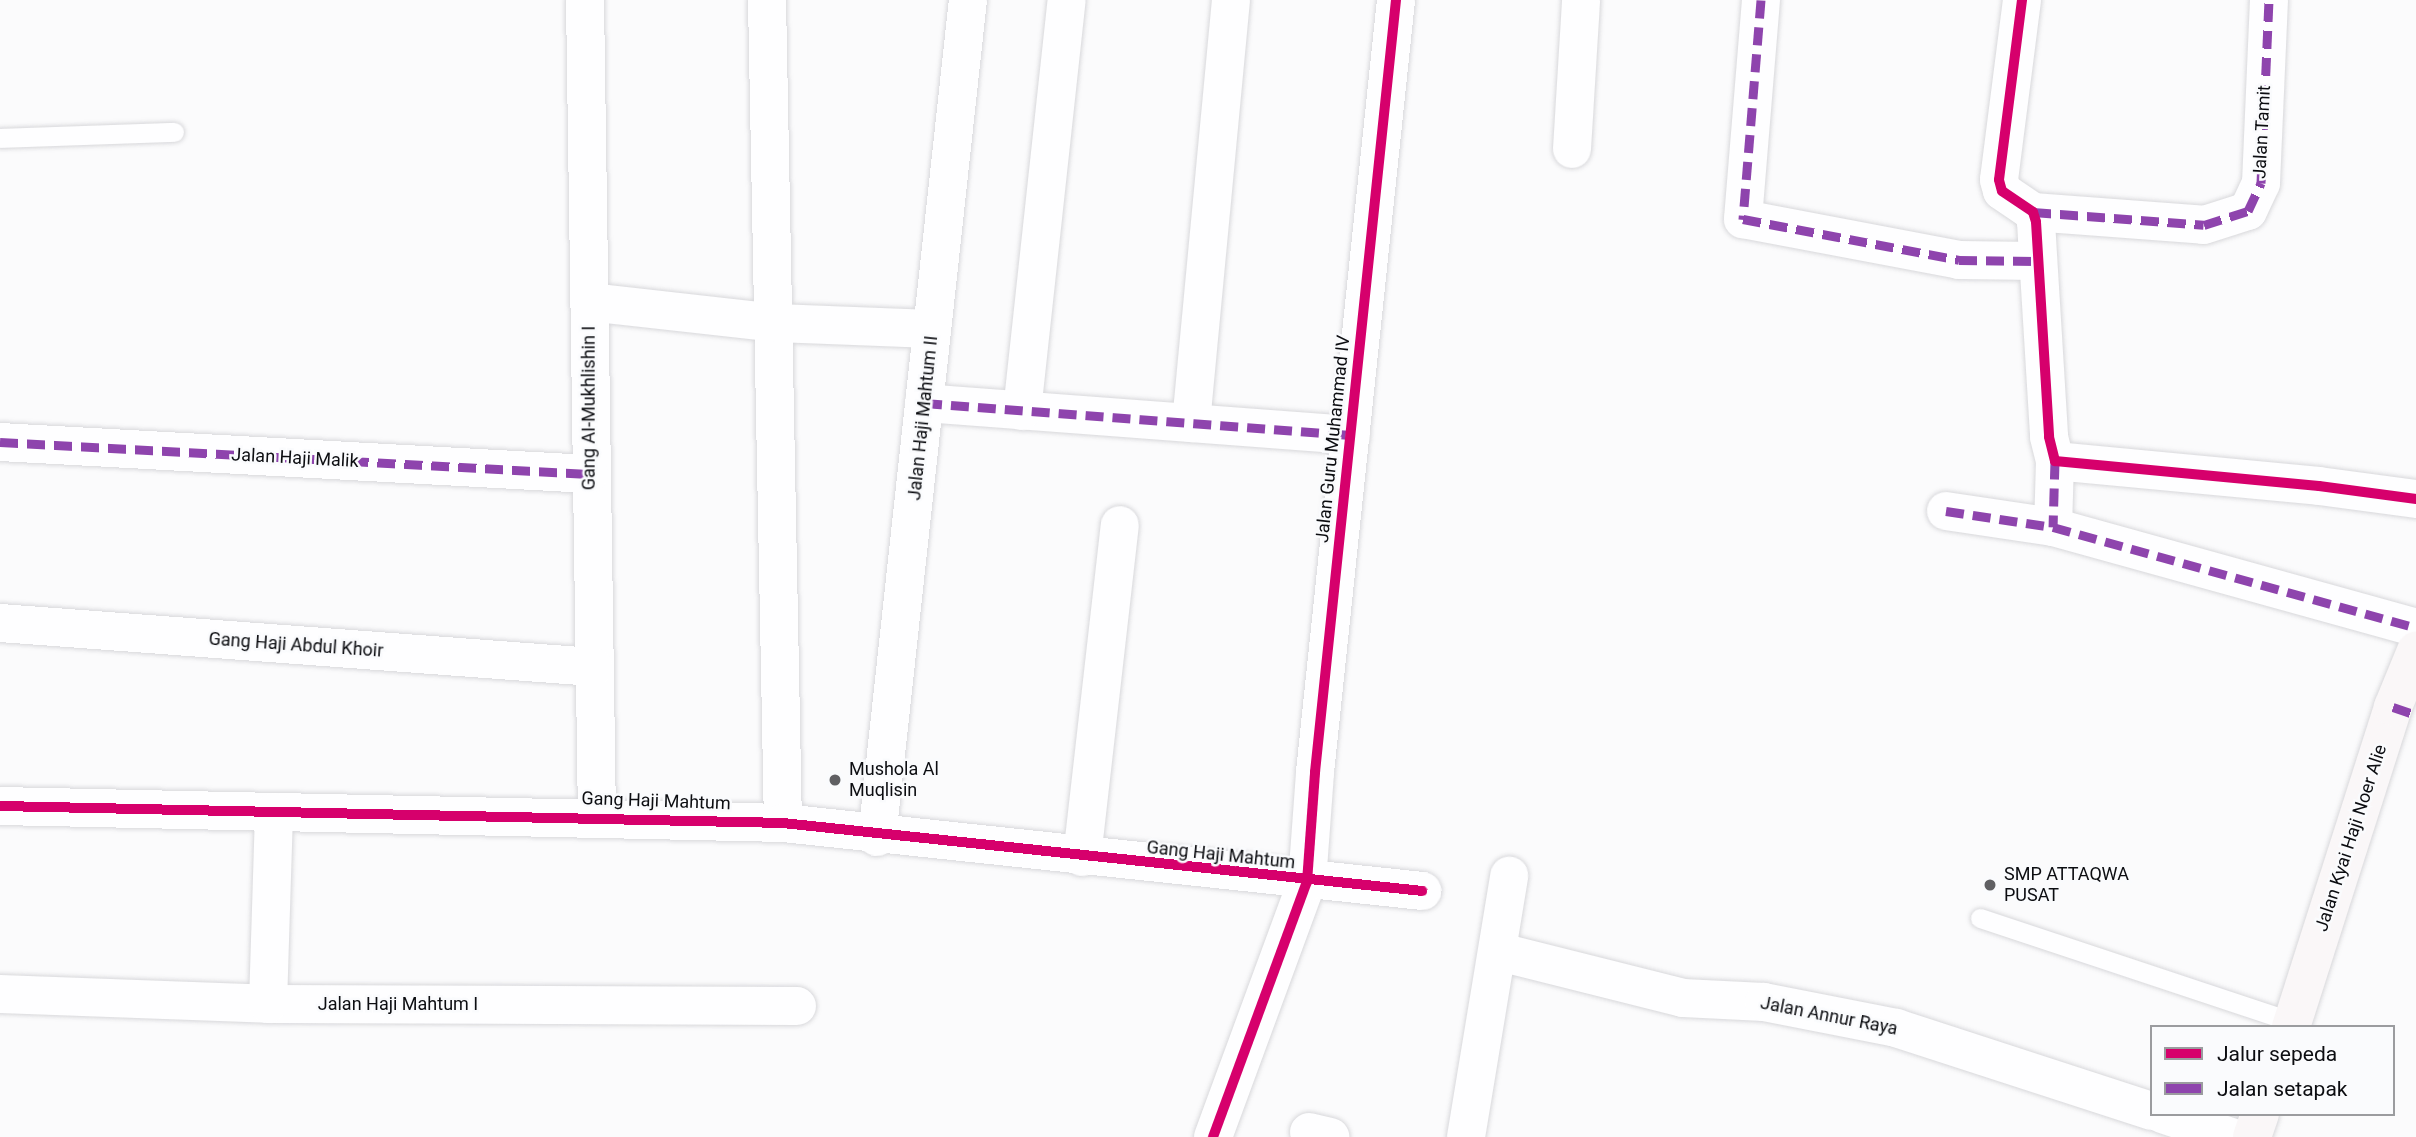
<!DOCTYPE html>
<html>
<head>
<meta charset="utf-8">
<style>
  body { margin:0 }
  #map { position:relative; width:2416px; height:1137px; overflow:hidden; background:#fbfbfc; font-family:Roboto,sans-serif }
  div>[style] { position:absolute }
  .roads { filter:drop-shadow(0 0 2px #d8d8db) drop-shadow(0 0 2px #d8d8db) }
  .lane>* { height:19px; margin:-9.5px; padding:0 9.5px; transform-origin:9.5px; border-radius:9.5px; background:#fefeff }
  .street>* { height:38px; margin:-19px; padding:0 19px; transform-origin:19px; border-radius:19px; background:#fefeff }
  .secondary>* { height:38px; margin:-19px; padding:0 19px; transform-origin:19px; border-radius:19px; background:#faf7f8 }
  .quiet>* { height:9px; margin-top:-4.5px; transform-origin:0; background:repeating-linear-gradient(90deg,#8e44ad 0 18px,transparent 0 27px) }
  .cycleway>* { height:10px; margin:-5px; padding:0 5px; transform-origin:5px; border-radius:5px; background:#d6006c }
  .dots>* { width:19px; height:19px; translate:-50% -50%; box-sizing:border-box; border:4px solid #fafbfd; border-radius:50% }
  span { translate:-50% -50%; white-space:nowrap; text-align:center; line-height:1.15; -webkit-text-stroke:5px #fafbfd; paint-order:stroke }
  .street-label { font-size:18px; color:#0c0d11 }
  .poi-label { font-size:18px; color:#0c0d11 }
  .left { translate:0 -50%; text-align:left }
  .legend { position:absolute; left:2150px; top:1025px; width:245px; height:91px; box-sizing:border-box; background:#fafbfd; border:2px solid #9b9c9f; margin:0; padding:9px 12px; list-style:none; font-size:21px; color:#0c0d11 }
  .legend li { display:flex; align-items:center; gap:14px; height:35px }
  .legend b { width:35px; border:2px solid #9b9c9f }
</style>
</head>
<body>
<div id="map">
  <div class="roads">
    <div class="lane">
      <div style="left:0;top:138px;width:174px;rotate:-2deg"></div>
      <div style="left:1980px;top:918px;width:329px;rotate:18.4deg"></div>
    </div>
    <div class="street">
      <div style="left:585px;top:0;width:817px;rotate:89.16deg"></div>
      <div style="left:767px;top:0;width:823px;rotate:88.89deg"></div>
      <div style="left:1761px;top:0;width:220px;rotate:94.7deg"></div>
      <div style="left:1743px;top:219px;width:220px;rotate:10.7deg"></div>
      <div style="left:1959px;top:260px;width:77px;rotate:0.7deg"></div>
      <div style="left:2022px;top:0;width:181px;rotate:97.3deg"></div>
      <div style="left:1999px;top:180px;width:11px;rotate:75deg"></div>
      <div style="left:2002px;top:191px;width:37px;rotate:34deg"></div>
      <div style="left:2033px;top:212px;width:10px;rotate:73deg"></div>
      <div style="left:2036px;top:222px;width:215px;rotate:86.5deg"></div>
      <div style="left:2049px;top:437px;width:25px;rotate:76deg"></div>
      <div style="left:2055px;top:461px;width:265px;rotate:5.4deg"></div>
      <div style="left:2319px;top:486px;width:98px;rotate:7.6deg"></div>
      <div style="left:1572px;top:149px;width:149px;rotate:-86.5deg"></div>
      <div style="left:2033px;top:212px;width:171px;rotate:4.3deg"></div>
      <div style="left:2204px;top:225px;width:46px;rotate:-17.7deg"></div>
      <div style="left:2248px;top:211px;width:31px;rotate:-65deg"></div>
      <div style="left:2261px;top:183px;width:183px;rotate:-87.5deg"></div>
      <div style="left:589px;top:302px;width:188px;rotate:6.4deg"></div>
      <div style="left:776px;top:323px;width:156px;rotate:2.2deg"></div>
      <div style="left:924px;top:403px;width:428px;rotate:4.3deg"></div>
      <div style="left:1022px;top:411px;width:413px;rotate:-83.8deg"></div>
      <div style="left:1191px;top:423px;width:425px;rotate:-84.6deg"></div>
      <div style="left:0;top:442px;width:590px;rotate:3.11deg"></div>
      <div style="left:2055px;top:461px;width:66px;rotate:91.7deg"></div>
      <div style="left:2053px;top:527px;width:377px;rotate:15.5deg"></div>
      <div style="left:1946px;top:511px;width:108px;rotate:8.5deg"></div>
      <div style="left:0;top:623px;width:595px;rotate:4.24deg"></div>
      <div style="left:0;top:806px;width:783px;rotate:1.24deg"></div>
      <div style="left:783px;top:823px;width:643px;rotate:6.07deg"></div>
      <div style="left:877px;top:837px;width:842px;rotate:-83.8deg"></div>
      <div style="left:1082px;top:857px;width:334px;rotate:-83.5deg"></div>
      <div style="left:1500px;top:952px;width:189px;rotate:14.1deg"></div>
      <div style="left:1683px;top:998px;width:81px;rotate:2.8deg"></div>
      <div style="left:1764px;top:1002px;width:135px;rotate:11.1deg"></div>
      <div style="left:1896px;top:1028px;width:269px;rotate:18deg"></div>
      <div style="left:0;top:994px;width:268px;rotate:2.1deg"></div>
      <div style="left:268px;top:1004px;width:529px;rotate:0.22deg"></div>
      <div style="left:268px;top:1004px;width:192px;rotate:-88.2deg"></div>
      <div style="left:2162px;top:1114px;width:73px;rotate:18.4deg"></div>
      <div style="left:1309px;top:1132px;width:22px;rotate:13deg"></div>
      <div style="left:1213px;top:1137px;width:272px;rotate:-69.8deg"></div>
      <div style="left:1307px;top:882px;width:110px;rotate:-85.8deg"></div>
      <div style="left:1315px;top:772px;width:776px;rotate:-84.01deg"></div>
      <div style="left:1466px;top:1137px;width:265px;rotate:-80.6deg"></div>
    </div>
    <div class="secondary">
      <div style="left:2291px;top:1027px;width:336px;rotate:-72.3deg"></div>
      <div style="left:2393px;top:707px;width:61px;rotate:-67.7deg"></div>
      <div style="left:2252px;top:1137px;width:24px;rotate:-71deg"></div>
    </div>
  </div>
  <div class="quiet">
    <div style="left:1761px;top:0;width:220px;rotate:94.7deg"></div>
    <div style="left:1743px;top:219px;width:220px;rotate:10.7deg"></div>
    <div style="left:1959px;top:260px;width:77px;rotate:0.7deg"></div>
    <div style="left:2033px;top:212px;width:171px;rotate:4.3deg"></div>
    <div style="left:2204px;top:225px;width:46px;rotate:-17.7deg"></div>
    <div style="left:2248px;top:211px;width:31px;rotate:-65deg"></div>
    <div style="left:2261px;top:183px;width:183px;rotate:-87.5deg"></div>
    <div style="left:924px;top:403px;width:428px;rotate:4.3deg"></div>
    <div style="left:0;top:442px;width:590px;rotate:3.11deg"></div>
    <div style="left:2055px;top:461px;width:66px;rotate:91.7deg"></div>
    <div style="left:2053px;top:527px;width:377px;rotate:15.5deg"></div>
    <div style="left:1946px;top:511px;width:108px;rotate:8.5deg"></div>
    <div style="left:2393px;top:707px;width:24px;rotate:19deg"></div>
  </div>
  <div class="cycleway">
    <div style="left:2022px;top:0;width:181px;rotate:97.3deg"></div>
    <div style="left:1999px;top:180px;width:11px;rotate:75deg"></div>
    <div style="left:2002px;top:191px;width:37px;rotate:34deg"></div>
    <div style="left:2033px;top:212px;width:10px;rotate:73deg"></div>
    <div style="left:2036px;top:222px;width:215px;rotate:86.5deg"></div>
    <div style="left:2049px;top:437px;width:25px;rotate:76deg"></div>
    <div style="left:2055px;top:461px;width:265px;rotate:5.4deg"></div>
    <div style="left:2319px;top:486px;width:98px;rotate:7.6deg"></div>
    <div style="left:0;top:806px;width:783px;rotate:1.24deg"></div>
    <div style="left:783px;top:823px;width:643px;rotate:6.07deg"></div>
    <div style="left:1213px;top:1137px;width:272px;rotate:-69.8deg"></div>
    <div style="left:1307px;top:882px;width:110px;rotate:-85.8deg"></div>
    <div style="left:1315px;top:772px;width:776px;rotate:-84.01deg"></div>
  </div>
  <div class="dots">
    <div style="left:835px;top:780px;background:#606063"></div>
    <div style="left:1990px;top:885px;background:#606063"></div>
  </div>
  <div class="street-label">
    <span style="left:2262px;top:132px;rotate:-87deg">Jalan Tamit</span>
    <span style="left:589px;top:408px;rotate:-90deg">Gang AI-Mukhlishin I</span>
    <span style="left:923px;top:418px;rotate:-84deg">Jalan Haji Mahtum II</span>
    <span style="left:1333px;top:439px;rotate:-84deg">Jalan Guru Muhammad IV</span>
    <span style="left:295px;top:458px;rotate:3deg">Jalan Haji Malik</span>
    <span style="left:296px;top:645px;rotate:4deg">Gang Haji Abdul Khoir</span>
    <span style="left:656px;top:801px;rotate:2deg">Gang Haji Mahtum</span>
    <span style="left:2351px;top:838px;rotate:-72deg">Jalan Kyai Haji Noer Alie</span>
    <span style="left:1221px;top:855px;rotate:6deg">Gang Haji Mahtum</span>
    <span style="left:398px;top:1004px">Jalan Haji Mahtum I</span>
    <span style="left:1829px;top:1016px;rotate:11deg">Jalan Annur Raya</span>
  </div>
  <div class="poi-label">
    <span class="left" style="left:849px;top:780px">Mushola Al<br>Muqlisin</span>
    <span class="left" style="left:2004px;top:885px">SMP ATTAQWA<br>PUSAT</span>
  </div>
  <ul class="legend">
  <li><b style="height:9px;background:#d6006c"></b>Jalur sepeda</li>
  <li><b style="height:9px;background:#8e44ad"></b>Jalan setapak</li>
  </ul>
</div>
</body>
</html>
